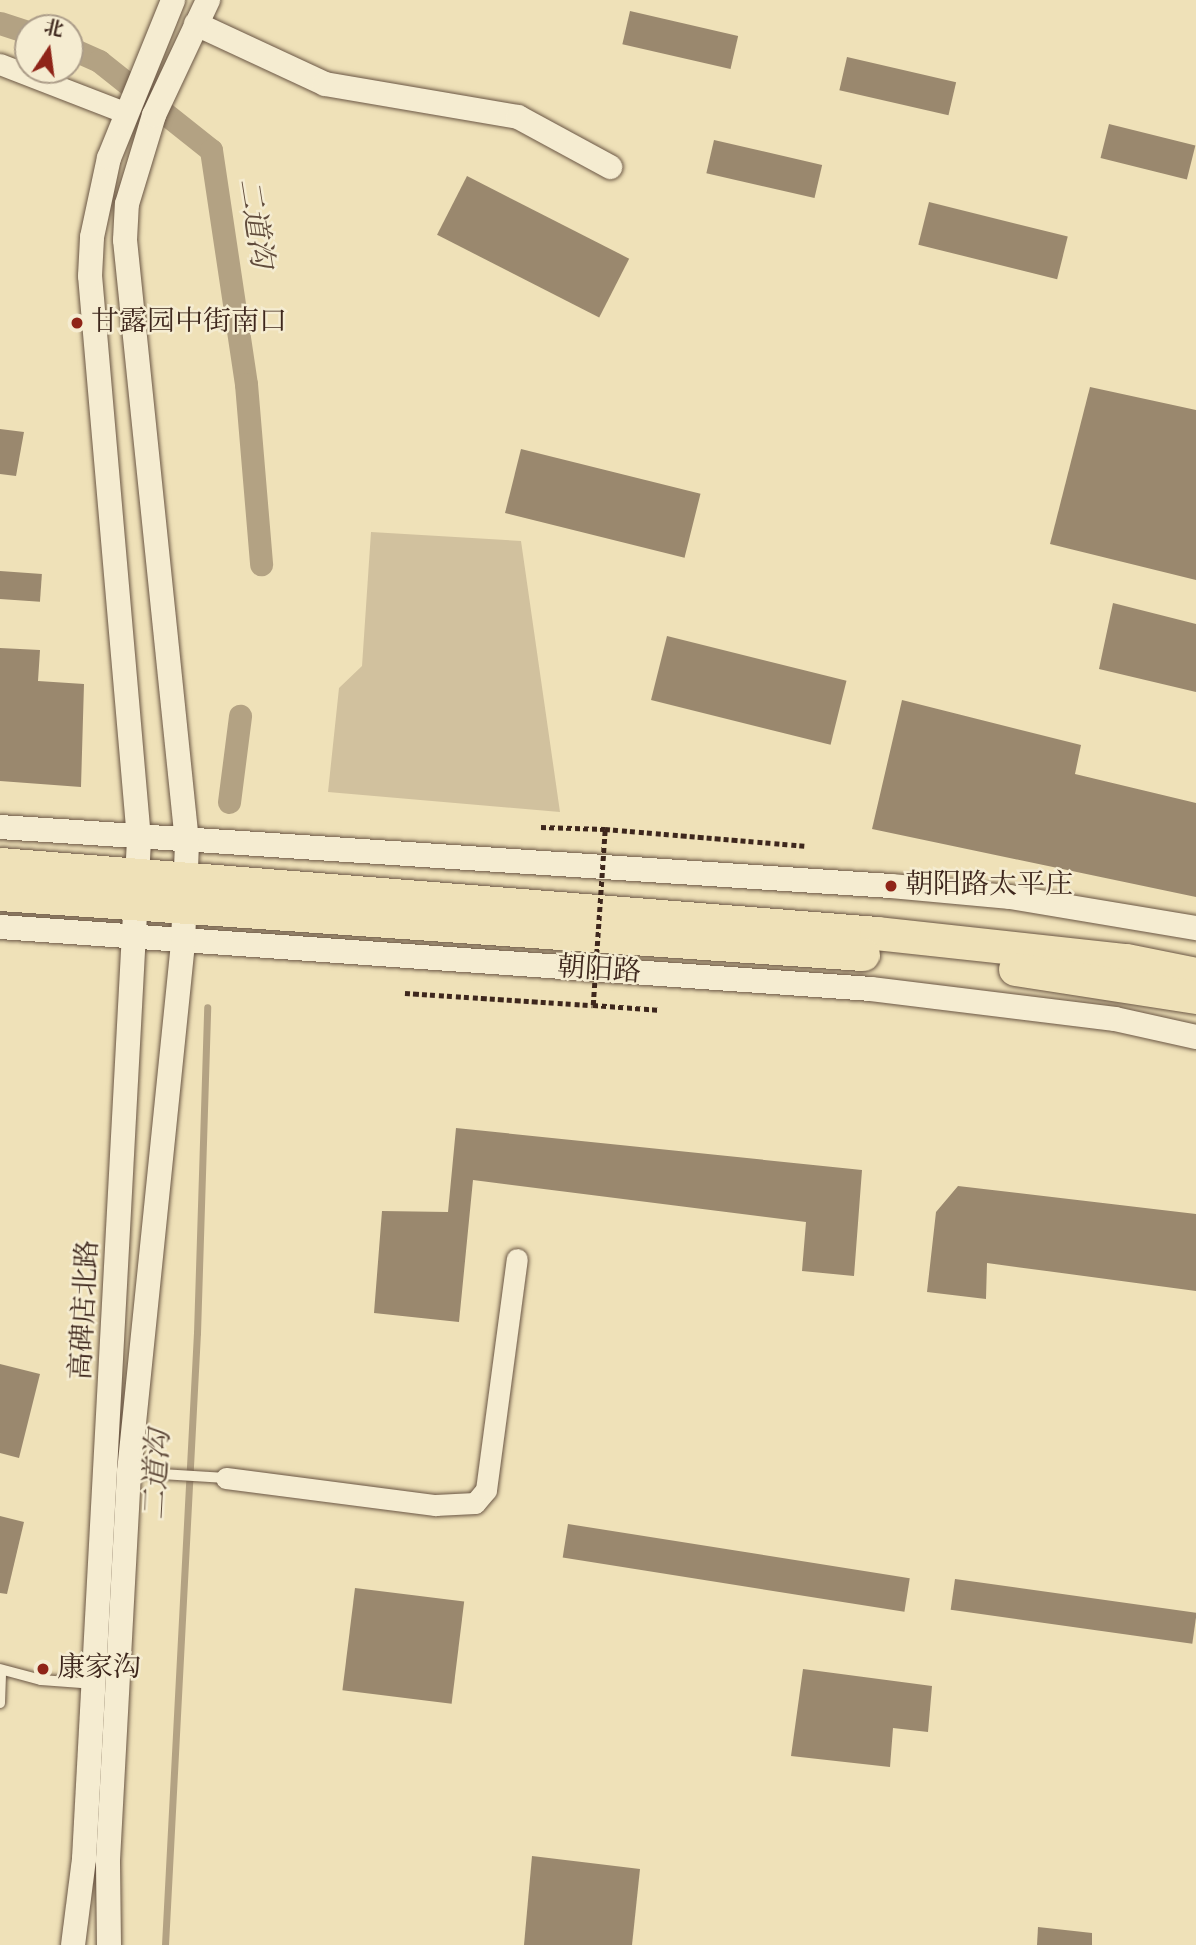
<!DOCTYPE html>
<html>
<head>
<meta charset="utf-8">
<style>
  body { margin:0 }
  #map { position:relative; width:1196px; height:1945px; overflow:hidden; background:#efe1b8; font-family:"Old Standard TT","Noto Serif SC",serif }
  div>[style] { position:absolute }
  .green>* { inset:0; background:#d1c19e }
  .stream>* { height:7px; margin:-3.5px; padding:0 3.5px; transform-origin:3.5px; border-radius:3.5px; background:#b3a283 }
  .canal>* { height:23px; margin:-11.5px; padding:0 11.5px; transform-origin:11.5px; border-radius:11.5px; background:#b3a283 }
  .building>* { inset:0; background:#9a886e; transform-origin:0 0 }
  .path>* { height:4.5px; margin-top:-2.25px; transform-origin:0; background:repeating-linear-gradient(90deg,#3e271d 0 5px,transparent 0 8.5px) }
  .roads { filter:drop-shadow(0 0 2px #6a5644) drop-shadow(0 0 2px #6a5644) }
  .service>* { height:10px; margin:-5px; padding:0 5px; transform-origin:5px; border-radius:5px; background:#f5ecd1 }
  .minor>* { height:21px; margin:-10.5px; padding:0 10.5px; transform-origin:10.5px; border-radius:10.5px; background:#f5ecd1 }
  .tertiary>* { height:24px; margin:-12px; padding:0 12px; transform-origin:12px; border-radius:12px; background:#f5ecd1 }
  .trunk>* { height:33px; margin:-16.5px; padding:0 16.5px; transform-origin:16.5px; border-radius:16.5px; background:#efe1b8 }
  .path-bridge>* { height:4.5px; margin-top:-2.25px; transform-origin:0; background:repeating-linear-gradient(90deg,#3e271d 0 5px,transparent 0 8.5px) }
  .dots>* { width:19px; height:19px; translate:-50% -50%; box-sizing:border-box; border:4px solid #f5ecd1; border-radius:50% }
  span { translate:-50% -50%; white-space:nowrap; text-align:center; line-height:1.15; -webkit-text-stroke:5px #f5ecd1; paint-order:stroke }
  .poi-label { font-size:28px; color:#3e271d }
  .left { translate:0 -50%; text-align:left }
  .street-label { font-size:28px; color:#3e271d }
  .water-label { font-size:30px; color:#614c3c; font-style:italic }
  .north { position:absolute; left:14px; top:14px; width:70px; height:70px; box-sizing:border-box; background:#f5ecd1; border:2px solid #ac9d89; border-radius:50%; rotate:13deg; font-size:19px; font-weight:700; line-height:28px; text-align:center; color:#3e271d }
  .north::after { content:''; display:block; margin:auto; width:24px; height:32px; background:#8f2418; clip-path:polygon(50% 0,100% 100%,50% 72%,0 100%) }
</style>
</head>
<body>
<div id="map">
  <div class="green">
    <div style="clip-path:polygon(371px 532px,521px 541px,560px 812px,328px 792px,339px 688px,362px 666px)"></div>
  </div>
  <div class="stream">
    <div style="left:165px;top:1945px;width:613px;rotate:-87.01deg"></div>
    <div style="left:197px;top:1333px;width:326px;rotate:-88.2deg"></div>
  </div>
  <div class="canal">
    <div style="left:0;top:23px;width:29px;rotate:18deg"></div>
    <div style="left:70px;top:48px;width:32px;rotate:24deg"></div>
    <div style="left:99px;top:61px;width:143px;rotate:38.5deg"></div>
    <div style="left:211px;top:150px;width:237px;rotate:81.5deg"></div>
    <div style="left:246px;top:384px;width:181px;rotate:85.2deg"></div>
    <div style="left:229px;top:802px;width:87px;rotate:-82.7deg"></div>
  </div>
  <div class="building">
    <div style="left:630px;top:11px;width:111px;height:34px;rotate:13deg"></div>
    <div style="left:847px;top:57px;width:112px;height:34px;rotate:13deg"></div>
    <div style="left:1109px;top:124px;width:89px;height:35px;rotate:14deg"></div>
    <div style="left:714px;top:140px;width:111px;height:34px;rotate:13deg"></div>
    <div style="left:467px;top:176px;width:182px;height:66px;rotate:27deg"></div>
    <div style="left:929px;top:202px;width:143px;height:44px;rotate:14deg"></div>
    <div style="clip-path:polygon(1090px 387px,1196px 410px,1196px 580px,1050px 544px)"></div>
    <div style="clip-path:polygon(0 429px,24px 432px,16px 476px,0 474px)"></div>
    <div style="left:521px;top:449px;width:185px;height:66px;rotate:14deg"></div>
    <div style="left:0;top:571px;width:42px;height:28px;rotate:4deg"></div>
    <div style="clip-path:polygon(1113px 603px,1196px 624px,1196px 692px,1099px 669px)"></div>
    <div style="left:667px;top:636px;width:185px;height:66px;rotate:14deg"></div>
    <div style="clip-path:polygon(0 648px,40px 650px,38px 681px,84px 684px,81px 787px,0 781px)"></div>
    <div style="clip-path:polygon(902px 700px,1081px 745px,1075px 774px,1196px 803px,1196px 897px,872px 829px)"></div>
    <div style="clip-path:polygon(456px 1128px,862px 1170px,854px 1276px,802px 1271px,806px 1222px,473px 1180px,459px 1322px,374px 1313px,382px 1211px,448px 1212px)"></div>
    <div style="clip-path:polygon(958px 1186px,1196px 1214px,1196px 1291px,987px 1263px,986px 1299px,927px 1292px,936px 1212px)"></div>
    <div style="clip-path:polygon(0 1364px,40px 1374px,19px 1458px,0 1453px)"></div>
    <div style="clip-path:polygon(0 1516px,24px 1522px,7px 1594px,0 1593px)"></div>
    <div style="left:568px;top:1524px;width:346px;height:34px;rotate:9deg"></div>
    <div style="left:955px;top:1579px;width:244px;height:31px;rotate:8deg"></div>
    <div style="left:355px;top:1588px;width:110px;height:103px;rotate:7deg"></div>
    <div style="clip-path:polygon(803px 1669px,932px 1686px,928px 1732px,893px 1728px,890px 1767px,791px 1756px)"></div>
    <div style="clip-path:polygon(532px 1856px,640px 1869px,632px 1945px,524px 1945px)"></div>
    <div style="clip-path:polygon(1038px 1927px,1092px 1933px,1092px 1945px,1037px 1945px)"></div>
  </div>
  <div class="path">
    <div style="left:541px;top:827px;width:64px;rotate:1.8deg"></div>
    <div style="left:593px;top:1005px;width:68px;rotate:4.2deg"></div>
  </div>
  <div class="roads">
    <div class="service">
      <div style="left:129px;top:1472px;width:97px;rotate:3.5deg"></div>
      <div style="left:0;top:1669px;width:42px;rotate:15deg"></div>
      <div style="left:41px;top:1680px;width:54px;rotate:4.2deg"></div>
      <div style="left:0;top:1703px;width:33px;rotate:-88deg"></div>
    </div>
    <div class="minor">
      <div style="left:0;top:64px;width:133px;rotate:21.2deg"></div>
      <div style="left:226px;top:1478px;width:211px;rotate:7.4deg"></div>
      <div style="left:435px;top:1505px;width:40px;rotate:-2.9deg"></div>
      <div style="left:475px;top:1503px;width:17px;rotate:-50deg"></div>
      <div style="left:486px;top:1490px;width:233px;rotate:-82.4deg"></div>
    </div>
    <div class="tertiary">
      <div style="left:196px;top:24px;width:142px;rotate:24.9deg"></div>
      <div style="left:325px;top:84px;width:196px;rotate:9.7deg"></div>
      <div style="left:518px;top:117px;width:105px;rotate:28.5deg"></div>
      <div style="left:0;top:827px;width:893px;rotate:3.79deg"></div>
      <div style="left:891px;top:886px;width:120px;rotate:5.3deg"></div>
      <div style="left:1010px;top:897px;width:189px;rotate:9.5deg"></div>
      <div style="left:0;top:927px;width:873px;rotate:4.07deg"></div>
      <div style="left:871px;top:989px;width:246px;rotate:7deg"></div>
      <div style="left:1115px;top:1019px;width:83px;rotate:12.5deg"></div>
      <div style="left:73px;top:1945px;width:87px;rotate:-82.7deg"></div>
      <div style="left:84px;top:1859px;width:1021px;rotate:-86.91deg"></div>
      <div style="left:139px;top:839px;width:565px;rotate:-94.97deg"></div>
      <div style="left:90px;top:276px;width:39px;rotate:-87deg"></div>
      <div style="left:92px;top:237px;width:81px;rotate:-77.9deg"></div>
      <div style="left:109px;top:158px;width:170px;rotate:-67.9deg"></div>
      <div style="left:109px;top:1945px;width:85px;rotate:-90.7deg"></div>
      <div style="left:108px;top:1860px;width:389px;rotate:-86.9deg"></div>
      <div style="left:129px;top:1472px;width:532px;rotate:-84.17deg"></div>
      <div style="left:183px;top:943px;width:101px;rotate:-87.7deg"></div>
      <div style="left:187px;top:842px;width:605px;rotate:-95.88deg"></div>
      <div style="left:125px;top:240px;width:36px;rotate:-87deg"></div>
      <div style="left:127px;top:204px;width:93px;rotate:-73.1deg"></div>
      <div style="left:154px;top:115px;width:127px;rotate:-64.8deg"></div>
    </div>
    <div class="trunk">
      <div style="left:0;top:864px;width:879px;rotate:4.5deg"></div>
      <div style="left:876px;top:933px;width:251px;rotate:6.2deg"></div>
      <div style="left:1126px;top:960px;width:71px;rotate:11.3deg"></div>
      <div style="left:0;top:894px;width:865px;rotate:3.98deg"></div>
      <div style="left:1015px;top:969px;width:183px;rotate:8.8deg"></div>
    </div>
  </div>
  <div class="path-bridge">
    <div style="left:405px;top:993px;width:188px;rotate:3.7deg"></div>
    <div style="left:593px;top:1005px;width:176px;rotate:-86.1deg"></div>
    <div style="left:605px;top:829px;width:203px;rotate:4.8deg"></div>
  </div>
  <div class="dots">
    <div style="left:77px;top:323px;background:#8f2418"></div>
    <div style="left:891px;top:886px;background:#8f2418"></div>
    <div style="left:43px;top:1669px;background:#8f2418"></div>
  </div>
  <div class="poi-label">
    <span class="left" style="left:91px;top:323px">甘露园中街南口</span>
    <span class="left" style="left:905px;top:886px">朝阳路太平庄</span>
    <span class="left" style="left:57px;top:1669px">康家沟</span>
  </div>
  <div class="street-label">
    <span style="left:599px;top:971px;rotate:4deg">朝阳路</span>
    <span style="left:86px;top:1310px;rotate:-87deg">高碑店北路</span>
  </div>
  <div class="water-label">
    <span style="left:254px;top:223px;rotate:81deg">二道沟</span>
    <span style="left:158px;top:1475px;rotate:-87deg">二道沟</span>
  </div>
  <div class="north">北</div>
</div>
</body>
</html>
